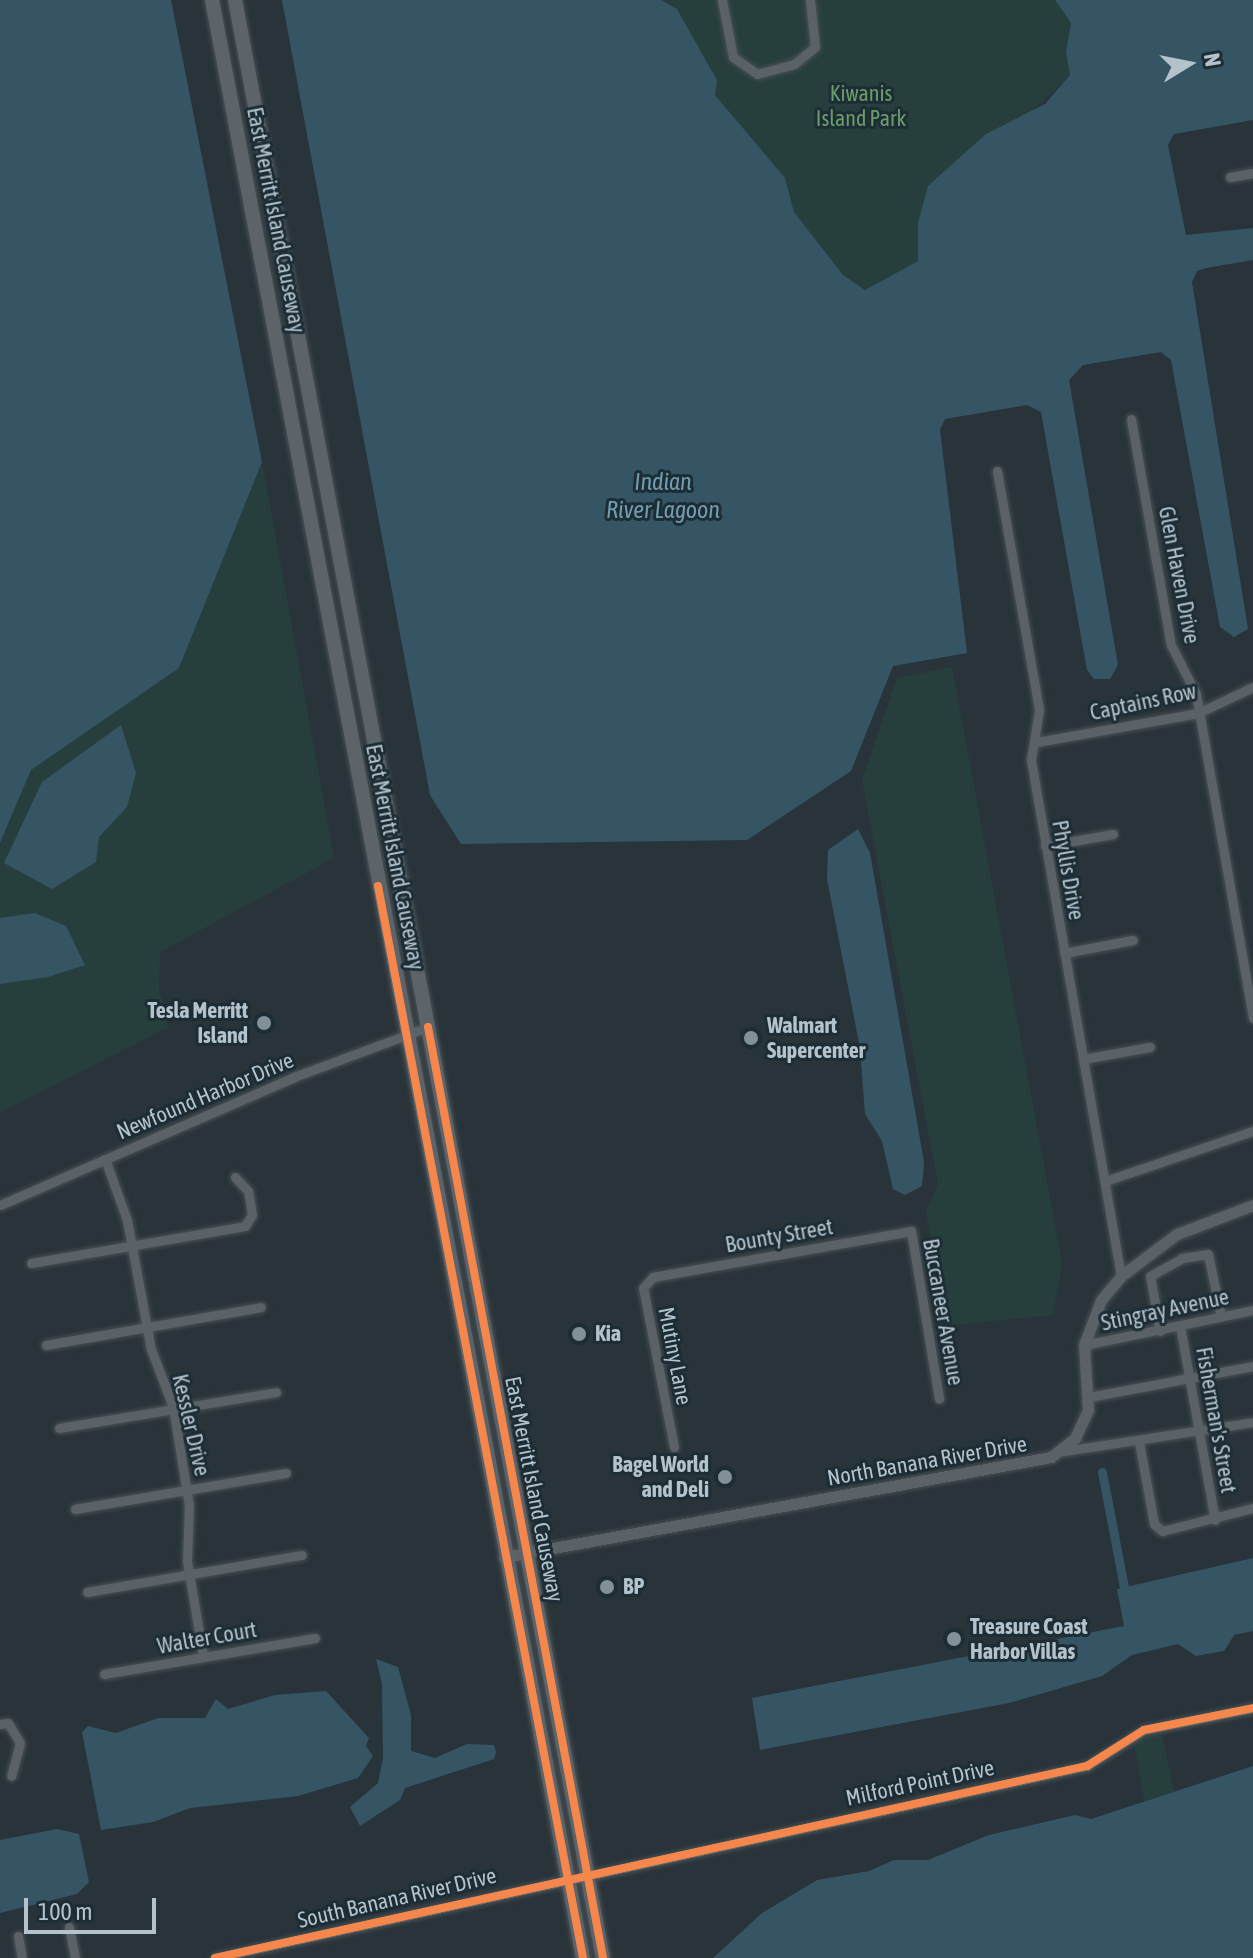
<!DOCTYPE html>
<html>
<head>
<meta charset="utf-8">
<style>
  body { margin:0 }
  #map { position:relative; width:1253px; height:1958px; overflow:hidden; background:#29343a; font-family:"Asap Condensed",sans-serif }
  div>[style] { position:absolute }
  .green>* { inset:0; background:#263f3d }
  .water>* { inset:0; background:#355564 }
  .canal>* { height:9px; margin:-4.5px; padding:0 4.5px; transform-origin:4.5px; border-radius:4.5px; background:#355564 }
  .roads { filter:drop-shadow(0 0 2px #485054) drop-shadow(0 0 2px #485054) }
  .minor>* { height:9px; margin:-4.5px; padding:0 4.5px; transform-origin:4.5px; border-radius:4.5px; background:#5a6267 }
  .tertiary>* { height:11px; margin:-5.5px; padding:0 5.5px; transform-origin:5.5px; border-radius:5.5px; background:#5a6267 }
  .primary>* { height:14px; margin:-7px; padding:0 7px; transform-origin:7px; border-radius:7px; background:#5c6469 }
  .cycleway>* { height:8px; margin:-4px; padding:0 4px; transform-origin:4px; border-radius:4px; background:#f5874c }
  .dots>* { width:22px; height:22px; translate:-50% -50%; box-sizing:border-box; border:4px solid #1c2d35; border-radius:50% }
  span { translate:-50% -50%; white-space:nowrap; text-align:center; line-height:1.15; -webkit-text-stroke:6px #1c2d35; paint-order:stroke }
  .park-label { font-size:22px; color:#6b9d69 }
  .street-label { font-size:22px; color:#b4c2cb }
  .poi-label { font-size:22px; color:#b4c2cb; font-weight:700 }
  .right { translate:-100% -50%; text-align:right }
  .left { translate:0 -50%; text-align:left }
  .water-label { font-size:24px; color:#729caf; font-style:italic }
  .north { position:absolute; left:1149px; top:24px; width:80px; height:80px; -webkit-text-stroke:6px #1c2d35; paint-order:stroke; rotate:80deg; font-size:22px; font-weight:700; line-height:32px; text-align:center; color:#b4c2cb }
  .north::after { content:''; display:block; margin:auto; width:28px; height:36px; background:#b4c2cb; clip-path:polygon(50% 0,100% 100%,50% 72%,0 100%) }
  .scale { position:absolute; left:24px; top:1898px; width:132px; height:36px; box-sizing:border-box; border:4px solid #b4c2cb; border-top:0; padding-left:10px; font-size:24px; line-height:28px; white-space:nowrap; color:#b4c2cb; -webkit-text-stroke:6px #1c2d35; paint-order:stroke }
</style>
</head>
<body>
<div id="map">
  <div class="green">
    <div style="clip-path:polygon(661px 0,1055px 0,1071px 23px,1066px 52px,1070px 75px,918px 223px,918px 261px,865px 290px,843px 275px,794px 212px,785px 178px,715px 95px,717px 80px,677px 9px)"></div>
    <div style="clip-path:polygon(262px 462px,334px 858px,160px 952px,159px 988px,168px 1027px,0 1113px,0 843px,31px 770px,179px 668px)"></div>
    <div style="clip-path:polygon(952px 667px,1062px 1263px,1053px 1315px,951px 1325px,943px 1316px,926px 1211px,938px 1184px,862px 780px,897px 678px)"></div>
    <div style="clip-path:polygon(1161px 1730px,1174px 1792px,1144px 1801px,1134px 1742px)"></div>
  </div>
  <div class="water">
    <div style="clip-path:polygon(0 0,171px 0,262px 462px,179px 668px,31px 770px,0 843px)"></div>
    <div style="clip-path:polygon(282px 0,661px 0,677px 9px,717px 80px,715px 95px,785px 178px,794px 212px,843px 275px,865px 290px,918px 261px,918px 223px,928px 186px,986px 134px,1045px 104px,1070px 75px,1066px 52px,1071px 23px,1055px 0,1253px 0,1253px 120px,1174px 134px,1168px 145px,1186px 235px,1253px 228px,1253px 260px,1206px 268px,1197px 271px,1192px 282px,1248px 629px,1234px 637px,1220px 627px,1171px 360px,1161px 352px,1083px 365px,1069px 380px,1118px 665px,1110px 679px,1094px 679px,1087px 670px,1041px 412px,1027px 405px,945px 419px,940px 430px,967px 653px,893px 666px,851px 771px,747px 840px,461px 844px,430px 795px)"></div>
    <div style="clip-path:polygon(121px 725px,136px 773px,127px 807px,99px 837px,96px 862px,52px 889px,4px 863px,42px 782px)"></div>
    <div style="clip-path:polygon(858px 829px,870px 853px,924px 1162px,922px 1186px,905px 1195px,893px 1189px,882px 1141px,865px 1114px,860px 1048px,827px 879px,828px 850px)"></div>
    <div style="clip-path:polygon(35px 913px,66px 926px,85px 965px,48px 977px,0 984px,0 918px)"></div>
    <div style="clip-path:polygon(1253px 1558px,1253px 1631px,1234px 1635px,1224px 1651px,1196px 1656px,1178px 1644px,1132px 1655px,1102px 1676px,1009px 1703px,760px 1750px,752px 1698px,1124px 1626px,1117px 1589px)"></div>
    <div style="clip-path:polygon(376px 1659px,398px 1667px,411px 1715px,411px 1751px,435px 1758px,467px 1744px,494px 1745px,496px 1752px,494px 1759px,405px 1788px,400px 1800px,360px 1826px,350px 1807px,378px 1783px,383px 1758px,382px 1684px)"></div>
    <div style="clip-path:polygon(326px 1691px,369px 1738px,366px 1746px,373px 1756px,358px 1778px,298px 1796px,190px 1808px,153px 1822px,101px 1830px,82px 1732px,88px 1726px,116px 1733px,158px 1718px,205px 1718px,216px 1699px,228px 1709px,275px 1695px)"></div>
    <div style="clip-path:polygon(1253px 1766px,1253px 1958px,713px 1958px,762px 1913px,817px 1880px,869px 1871px,894px 1860px,928px 1860px,989px 1835px,1075px 1815px,1091px 1819px)"></div>
    <div style="clip-path:polygon(57px 1829px,79px 1834px,89px 1882px,77px 1894px,0 1913px,0 1840px)"></div>
  </div>
  <div class="canal">
    <div style="left:1102px;top:1472px;width:117px;rotate:79.2deg"></div>
  </div>
  <div class="roads">
    <div class="minor">
      <div style="left:722px;top:0;width:58px;rotate:79.1deg"></div>
      <div style="left:733px;top:57px;width:29px;rotate:35deg"></div>
      <div style="left:757px;top:74px;width:38px;rotate:-15deg"></div>
      <div style="left:794px;top:64px;width:27px;rotate:-39deg"></div>
      <div style="left:815px;top:47px;width:47px;rotate:-96.1deg"></div>
      <div style="left:1230px;top:177px;width:23px;rotate:-10deg"></div>
      <div style="left:1131px;top:419px;width:230px;rotate:80deg"></div>
      <div style="left:1171px;top:645px;width:55px;rotate:63deg"></div>
      <div style="left:1196px;top:694px;width:329px;rotate:80deg"></div>
      <div style="left:997px;top:471px;width:243px;rotate:80deg"></div>
      <div style="left:1039px;top:710px;width:51px;rotate:99.1deg"></div>
      <div style="left:1031px;top:760px;width:524px;rotate:80.11deg"></div>
      <div style="left:1037px;top:742px;width:164px;rotate:-10.2deg"></div>
      <div style="left:1198px;top:713px;width:61px;rotate:-25.3deg"></div>
      <div style="left:1045px;top:846px;width:69px;rotate:-10deg"></div>
      <div style="left:1064px;top:953px;width:70px;rotate:-10.7deg"></div>
      <div style="left:1083px;top:1059px;width:68px;rotate:-10.2deg"></div>
      <div style="left:105px;top:1159px;width:65px;rotate:70.2deg"></div>
      <div style="left:127px;top:1220px;width:131px;rotate:79.5deg"></div>
      <div style="left:151px;top:1349px;width:62px;rotate:69.2deg"></div>
      <div style="left:173px;top:1407px;width:100px;rotate:80.8deg"></div>
      <div style="left:189px;top:1506px;width:55px;rotate:92.1deg"></div>
      <div style="left:187px;top:1561px;width:96px;rotate:80.4deg"></div>
      <div style="left:1105px;top:1181px;width:156px;rotate:-18.7deg"></div>
      <div style="left:0;top:1205px;width:321px;rotate:-23.5deg"></div>
      <div style="left:294px;top:1077px;width:143px;rotate:-20.5deg"></div>
      <div style="left:31px;top:1263px;width:217px;rotate:-9.8deg"></div>
      <div style="left:245px;top:1226px;width:13px;rotate:-58deg"></div>
      <div style="left:252px;top:1215px;width:24px;rotate:-99deg"></div>
      <div style="left:248px;top:1191px;width:19px;rotate:-133deg"></div>
      <div style="left:1180px;top:1326px;width:197px;rotate:79.8deg"></div>
      <div style="left:1160px;top:1331px;width:56px;rotate:-100.3deg"></div>
      <div style="left:1150px;top:1276px;width:37px;rotate:-29deg"></div>
      <div style="left:1182px;top:1258px;width:26px;rotate:-9deg"></div>
      <div style="left:1208px;top:1254px;width:64px;rotate:78.3deg"></div>
      <div style="left:46px;top:1345px;width:218px;rotate:-10deg"></div>
      <div style="left:1084px;top:1345px;width:173px;rotate:-11.7deg"></div>
      <div style="left:1089px;top:1397px;width:167px;rotate:-10.7deg"></div>
      <div style="left:59px;top:1428px;width:220px;rotate:-9.4deg"></div>
      <div style="left:1139px;top:1442px;width:83px;rotate:79.6deg"></div>
      <div style="left:1154px;top:1524px;width:11px;rotate:41deg"></div>
      <div style="left:1162px;top:1531px;width:94px;rotate:-14.2deg"></div>
      <div style="left:674px;top:1447px;width:162px;rotate:-101deg"></div>
      <div style="left:643px;top:1288px;width:15px;rotate:-48deg"></div>
      <div style="left:653px;top:1277px;width:262px;rotate:-10.1deg"></div>
      <div style="left:911px;top:1231px;width:170px;rotate:80.5deg"></div>
      <div style="left:1064px;top:1451px;width:191px;rotate:-8.7deg"></div>
      <div style="left:75px;top:1509px;width:214px;rotate:-9.7deg"></div>
      <div style="left:87px;top:1592px;width:218px;rotate:-9.8deg"></div>
      <div style="left:104px;top:1674px;width:214px;rotate:-9.7deg"></div>
      <div style="left:0;top:1724px;width:8px;rotate:-7deg"></div>
      <div style="left:8px;top:1723px;width:23px;rotate:59deg"></div>
      <div style="left:20px;top:1743px;width:34px;rotate:105deg"></div>
      <div style="left:69px;top:1927px;width:32px;rotate:79deg"></div>
      <div style="left:18px;top:1936px;width:22px;rotate:80deg"></div>
      <div style="left:215px;top:1958px;width:893px;rotate:-12.42deg"></div>
      <div style="left:1087px;top:1766px;width:67px;rotate:-32.3deg"></div>
      <div style="left:1144px;top:1730px;width:111px;rotate:-11.4deg"></div>
    </div>
    <div class="tertiary">
      <div style="left:504px;top:1557px;width:556px;rotate:-10.36deg"></div>
      <div style="left:1051px;top:1457px;width:31px;rotate:-38deg"></div>
      <div style="left:1075px;top:1438px;width:31px;rotate:-65deg"></div>
      <div style="left:1088px;top:1410px;width:65px;rotate:-93.5deg"></div>
      <div style="left:1084px;top:1345px;width:48px;rotate:-69.3deg"></div>
      <div style="left:1101px;top:1300px;width:31px;rotate:-50deg"></div>
      <div style="left:1121px;top:1276px;width:70px;rotate:-36.9deg"></div>
      <div style="left:1177px;top:1234px;width:81px;rotate:-20.9deg"></div>
    </div>
    <div class="primary">
      <div style="left:212px;top:0;width:1993px;rotate:79.27deg"></div>
      <div style="left:235px;top:0;width:1992px;rotate:79.36deg"></div>
    </div>
  </div>
  <div class="cycleway">
    <div style="left:378px;top:886px;width:1091px;rotate:79.17deg"></div>
    <div style="left:428px;top:1027px;width:947px;rotate:79.35deg"></div>
    <div style="left:215px;top:1958px;width:893px;rotate:-12.42deg"></div>
    <div style="left:1087px;top:1766px;width:67px;rotate:-32.3deg"></div>
    <div style="left:1144px;top:1730px;width:111px;rotate:-11.4deg"></div>
  </div>
  <div class="dots">
    <div style="left:264px;top:1023px;background:#839098"></div>
    <div style="left:751px;top:1038px;background:#839098"></div>
    <div style="left:579px;top:1334px;background:#839098"></div>
    <div style="left:725px;top:1477px;background:#839098"></div>
    <div style="left:607px;top:1587px;background:#839098"></div>
    <div style="left:954px;top:1639px;background:#839098"></div>
  </div>
  <div class="park-label">
    <span style="left:861px;top:106px">Kiwanis<br>Island Park</span>
  </div>
  <div class="street-label">
    <span style="left:276px;top:220px;rotate:79deg">East Merritt Island Causeway</span>
    <span style="left:1179px;top:575px;rotate:79deg">Glen Haven Drive</span>
    <span style="left:1143px;top:702px;rotate:-12deg">Captains Row</span>
    <span style="left:395px;top:857px;rotate:79deg">East Merritt Island Causeway</span>
    <span style="left:1068px;top:870px;rotate:80deg">Phyllis Drive</span>
    <span style="left:205px;top:1096px;rotate:-23deg">Newfound Harbor Drive</span>
    <span style="left:779px;top:1236px;rotate:-10deg">Bounty Street</span>
    <span style="left:1165px;top:1310px;rotate:-12deg">Stingray Avenue</span>
    <span style="left:943px;top:1312px;rotate:80deg">Buccaneer Avenue</span>
    <span style="left:675px;top:1356px;rotate:79deg">Mutiny Lane</span>
    <span style="left:1216px;top:1420px;rotate:80deg">Fisherman's Street</span>
    <span style="left:191px;top:1425px;rotate:77deg">Kessler Drive</span>
    <span style="left:927px;top:1461px;rotate:-10deg">North Banana River Drive</span>
    <span style="left:534px;top:1489px;rotate:79deg">East Merritt Island Causeway</span>
    <span style="left:207px;top:1638px;rotate:-10deg">Walter Court</span>
    <span style="left:920px;top:1783px;rotate:-12deg">Milford Point Drive</span>
    <span style="left:397px;top:1898px;rotate:-13deg">South Banana River Drive</span>
  </div>
  <div class="poi-label">
    <span class="right" style="left:248px;top:1023px">Tesla Merritt<br>Island</span>
    <span class="left" style="left:767px;top:1038px">Walmart<br>Supercenter</span>
    <span class="left" style="left:595px;top:1334px">Kia</span>
    <span class="right" style="left:709px;top:1477px">Bagel World<br>and Deli</span>
    <span class="left" style="left:623px;top:1587px">BP</span>
    <span class="left" style="left:970px;top:1639px">Treasure Coast<br>Harbor Villas</span>
  </div>
  <div class="water-label">
    <span style="left:663px;top:496px">Indian<br>River Lagoon</span>
  </div>
  <div class="north">N</div>
  <div class="scale">100 m</div>
</div>
</body>
</html>
